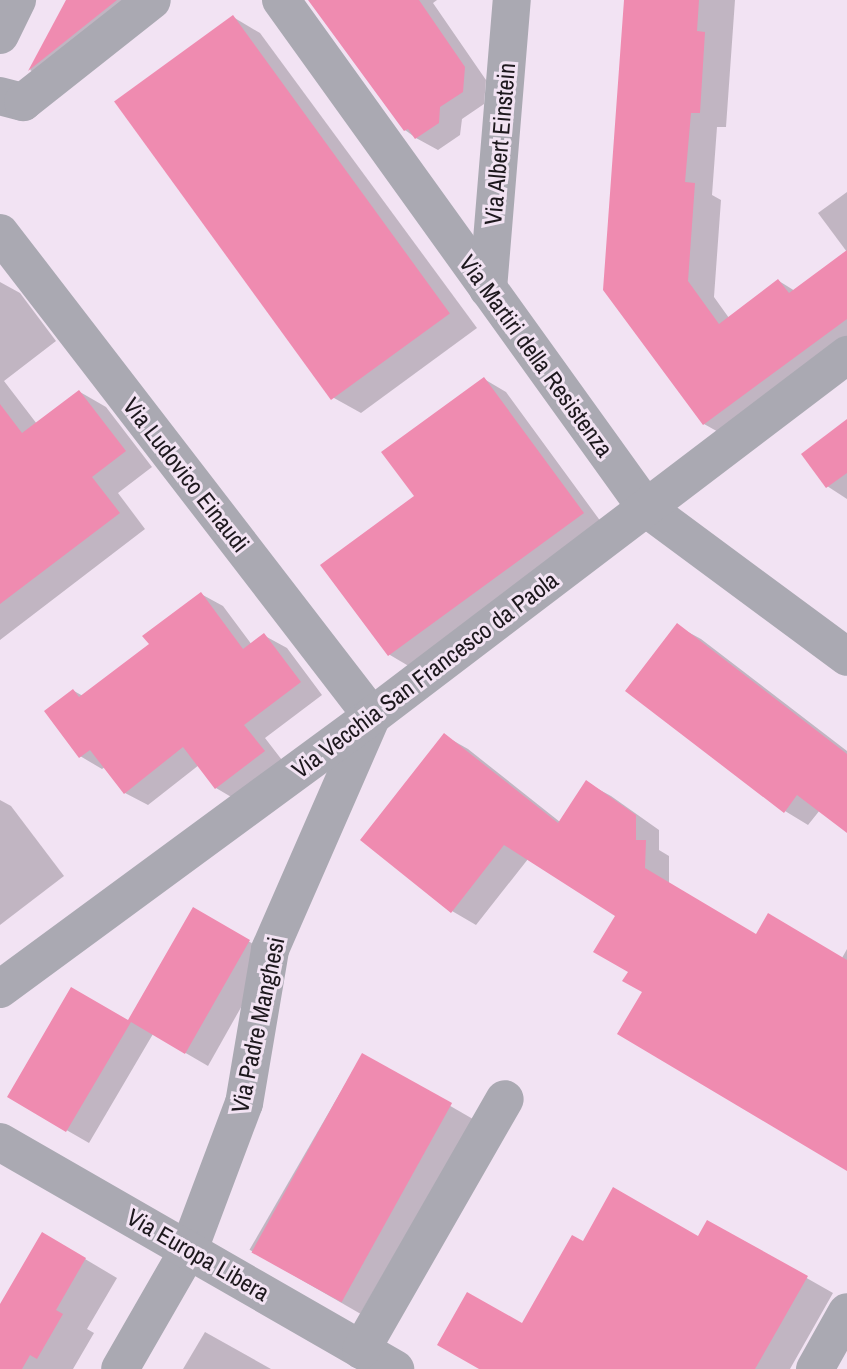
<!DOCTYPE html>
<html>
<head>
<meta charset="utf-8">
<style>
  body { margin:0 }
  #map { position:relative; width:847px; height:1369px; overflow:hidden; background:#f2e3f3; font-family:"Archivo Narrow",sans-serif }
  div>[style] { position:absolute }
  .shadow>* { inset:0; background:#0003; transform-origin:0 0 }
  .building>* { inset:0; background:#ef8bb0; transform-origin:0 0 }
  .minor>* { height:38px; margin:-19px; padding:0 19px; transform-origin:19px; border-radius:19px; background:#aaa9b2 }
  span { translate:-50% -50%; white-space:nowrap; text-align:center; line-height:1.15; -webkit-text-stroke:6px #f2e3f3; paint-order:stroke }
  .street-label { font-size:24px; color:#1d181d }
</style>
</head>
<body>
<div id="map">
  <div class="shadow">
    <div style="clip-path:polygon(69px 0,160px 0,54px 84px,30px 70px)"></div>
    <div style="clip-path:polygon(309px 0,437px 0,433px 3px,486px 80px,484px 104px,462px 119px,460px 135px,438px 150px,416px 138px,405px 130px)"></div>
    <div style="clip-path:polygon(626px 0,735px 0,726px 127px,717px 127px,712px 195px,721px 200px,714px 297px,729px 318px,779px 281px,795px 291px,847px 252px,847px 354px,731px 439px,704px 424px)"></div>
    <div style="clip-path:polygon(233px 17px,260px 33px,477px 328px,361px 413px,334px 398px)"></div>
    <div style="clip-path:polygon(847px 192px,847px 252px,818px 213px)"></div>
    <div style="clip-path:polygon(0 282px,20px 293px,56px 341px,4px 381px,37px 424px,80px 392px,106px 407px,152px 467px,118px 493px,145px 529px,0 640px)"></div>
    <div style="clip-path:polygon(484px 379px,506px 392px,604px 526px,412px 668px,390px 655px,323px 565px,417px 497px)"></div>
    <div style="clip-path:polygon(847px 421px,847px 499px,827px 486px)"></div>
    <div style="clip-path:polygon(201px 594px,223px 606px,252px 645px,265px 636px,287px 648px,322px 695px,265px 738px,285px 764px,238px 801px,216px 788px,199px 765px,148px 805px,125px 793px,105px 767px,102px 769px,80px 756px,74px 691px,83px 696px,152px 644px)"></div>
    <div style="clip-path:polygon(677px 626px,701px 639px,847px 751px,847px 831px,820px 810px,808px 825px,785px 811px)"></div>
    <div style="clip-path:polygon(445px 736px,468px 749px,560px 822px,587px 783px,611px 796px,659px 830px,659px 850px,669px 856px,669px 884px,756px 936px,842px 958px,847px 949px,847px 1169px,631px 972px,617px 915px,528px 859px,476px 925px,452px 911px)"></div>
    <div style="clip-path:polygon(0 800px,11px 806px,64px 876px,0 925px)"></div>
    <div style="clip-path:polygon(193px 910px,271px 954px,208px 1066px,153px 1034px,89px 1143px,9px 1097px,128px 1022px)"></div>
    <div style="left:362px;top:1055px;width:128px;height:225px;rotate:30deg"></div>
    <div style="clip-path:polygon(708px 1222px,833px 1293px,790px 1369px,482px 1369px,522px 1325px,699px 1239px)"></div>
    <div style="clip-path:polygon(43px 1234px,117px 1278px,87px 1329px,94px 1333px,73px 1369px,0 1369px,0 1307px)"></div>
    <div style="clip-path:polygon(205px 1332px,271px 1369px,183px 1369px)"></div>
  </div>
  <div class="building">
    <div style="clip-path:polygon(66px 0,117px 0,28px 71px)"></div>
    <div style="clip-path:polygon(308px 0,419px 0,465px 67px,463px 92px,440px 107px,439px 123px,415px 139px,408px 129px,404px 131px)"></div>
    <div style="clip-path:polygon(624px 0,699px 0,697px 31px,705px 32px,700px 113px,691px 113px,685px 182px,695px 183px,688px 281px,719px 324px,778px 279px,789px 293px,847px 250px,847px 319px,703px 425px,603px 290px)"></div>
    <div style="left:233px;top:15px;width:369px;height:147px;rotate:54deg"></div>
    <div style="clip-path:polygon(484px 377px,584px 513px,388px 656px,320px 565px,414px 496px,381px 452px)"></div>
    <div style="clip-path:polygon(79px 390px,126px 451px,92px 477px,120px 513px,0 604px,0 404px,22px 433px)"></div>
    <div style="clip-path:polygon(847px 419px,847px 473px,826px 488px,801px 454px)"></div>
    <div style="clip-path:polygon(201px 592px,243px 649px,264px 633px,301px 682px,244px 725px,265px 751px,215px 789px,183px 747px,124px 794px,90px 750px,79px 758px,44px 711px,73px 689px,79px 697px,149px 644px,142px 636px)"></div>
    <div style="clip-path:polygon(677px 623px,847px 754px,847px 833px,797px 795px,784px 813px,625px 691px)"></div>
    <div style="clip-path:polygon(444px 733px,558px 823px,586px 780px,636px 815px,636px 840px,646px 840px,645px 868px,756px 934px,768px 913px,847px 960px,847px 1171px,617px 1034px,642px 992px,622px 981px,628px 972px,593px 952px,615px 916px,504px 845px,451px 913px,360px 840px)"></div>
    <div style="clip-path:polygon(193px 907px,250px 940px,185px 1054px,131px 1022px,66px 1132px,7px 1097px,71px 987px,128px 1020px)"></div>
    <div style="left:362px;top:1053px;width:103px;height:228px;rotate:29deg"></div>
    <div style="clip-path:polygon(613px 1187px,698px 1236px,707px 1220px,808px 1276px,755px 1369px,479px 1369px,437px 1345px,467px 1292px,522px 1323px,572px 1235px,583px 1241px)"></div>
    <div style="clip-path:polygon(42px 1232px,86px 1258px,56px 1310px,63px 1314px,37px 1359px,30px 1355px,22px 1369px,0 1369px,0 1304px)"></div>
  </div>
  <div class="minor">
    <div style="left:281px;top:0;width:626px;rotate:54.3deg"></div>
    <div style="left:646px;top:508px;width:250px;rotate:36.5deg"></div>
    <div style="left:0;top:35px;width:39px;rotate:-64deg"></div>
    <div style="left:0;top:96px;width:24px;rotate:15deg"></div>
    <div style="left:23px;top:102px;width:164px;rotate:-38.3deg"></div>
    <div style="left:0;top:233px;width:610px;rotate:52.4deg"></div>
    <div style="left:372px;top:716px;width:255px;rotate:113.6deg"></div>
    <div style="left:270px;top:950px;width:155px;rotate:99.6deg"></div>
    <div style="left:244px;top:1103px;width:156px;rotate:110.6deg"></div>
    <div style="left:189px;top:1249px;width:138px;rotate:119.9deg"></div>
    <div style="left:488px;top:289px;width:290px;rotate:-85.3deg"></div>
    <div style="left:0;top:989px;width:461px;rotate:-36.3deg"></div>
    <div style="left:372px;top:716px;width:597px;rotate:-37.23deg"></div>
    <div style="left:0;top:1142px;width:456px;rotate:29.9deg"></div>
    <div style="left:361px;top:1350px;width:289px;rotate:-60.2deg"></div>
    <div style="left:815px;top:1369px;width:65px;rotate:-60.7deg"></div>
  </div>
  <div class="street-label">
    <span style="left:500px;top:144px;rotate:-85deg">Via Albert Einstein</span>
    <span style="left:536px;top:356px;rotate:54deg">Via Martiri della Resistenza</span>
    <span style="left:186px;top:475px;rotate:52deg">Via Ludovico Einaudi</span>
    <span style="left:425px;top:675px;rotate:-37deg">Via Vecchia San Francesco da Paola</span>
    <span style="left:258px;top:1025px;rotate:-78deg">Via Padre Manghesi</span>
    <span style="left:198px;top:1255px;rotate:30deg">Via Europa Libera</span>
  </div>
</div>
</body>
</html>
